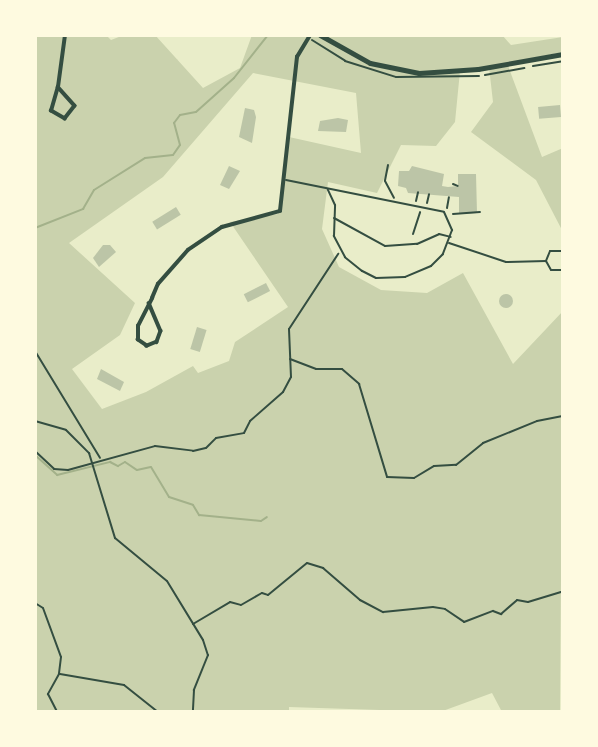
<!DOCTYPE html>
<html>
<head>
<meta charset="utf-8">
<style>
  body { margin:0 }
  #map { position:relative; width:598px; height:747px; overflow:hidden; background:#e9edc9; font-family:"Asap Condensed",sans-serif }
  div>[style] { position:absolute }
  .green>* { inset:0; background:#cad2ad }
  .stream>* { height:2px; margin:-1px; padding:0 1px; transform-origin:1px; border-radius:1px; background:#a3b18a }
  .building>* { inset:0; background:#bcc5a7; transform-origin:0 0 }
  .round { border-radius:50% }
  .path>* { height:2px; margin:-1px; padding:0 1px; transform-origin:1px; border-radius:1px; background:#344e41 }
  .service>* { height:2px; margin:-1px; padding:0 1px; transform-origin:1px; border-radius:1px; background:#344e41 }
  .minor>* { height:3.5px; margin:-1.75px; padding:0 1.75px; transform-origin:1.75px; border-radius:1.75px; background:#344e41 }
  .tertiary>* { height:5px; margin:-2.5px; padding:0 2.5px; transform-origin:2.5px; border-radius:2.5px; background:#344e41 }
  span { translate:-50% -50%; white-space:nowrap; text-align:center; line-height:1.15; -webkit-text-stroke:5px #fefae0; paint-order:stroke }
  .frame { position:absolute; inset:0; border:37px solid #fefae0; pointer-events:none }
</style>
</head>
<body>
<div id="map">
  <div class="green">
    <div style="clip-path:polygon(evenodd,35px 35px,106px 35px,111px 40px,124px 35px,155px 35px,203px 88px,240px 68px,252px 35px,502px 35px,511px 45px,563px 37px,563px 52px,507px 63px,542px 157px,563px 148px,563px 232px,536px 180px,471px 132px,493px 102px,489px 67px,460px 71px,455px 122px,436px 146px,401px 145px,377px 193px,328px 182px,322px 229px,339px 267px,381px 290px,427px 293px,463px 273px,513px 364px,563px 311px,560px 712px,502px 712px,492px 693px,440px 712px,289px 707px,289px 712px,35px 712px,35px 35px,253px 73px,356px 93px,361px 153px,289px 137px,278px 214px,230px 222px,288px 307px,235px 342px,229px 361px,198px 373px,193px 366px,146px 392px,102px 409px,72px 369px,120px 335px,135px 303px,69px 243px,163px 177px,253px 73px)"></div>
  </div>
  <div class="stream">
    <div style="left:35px;top:228px;width:52px;rotate:-21.6deg"></div>
    <div style="left:83px;top:209px;width:22px;rotate:-60deg"></div>
    <div style="left:94px;top:190px;width:60px;rotate:-32.1deg"></div>
    <div style="left:145px;top:158px;width:28px;rotate:-6deg"></div>
    <div style="left:173px;top:155px;width:12px;rotate:-55deg"></div>
    <div style="left:180px;top:145px;width:23px;rotate:-105deg"></div>
    <div style="left:174px;top:123px;width:10px;rotate:-53deg"></div>
    <div style="left:180px;top:115px;width:16px;rotate:-11deg"></div>
    <div style="left:196px;top:112px;width:51px;rotate:-41.8deg"></div>
    <div style="left:234px;top:78px;width:55px;rotate:-51.7deg"></div>
    <div style="left:35px;top:455px;width:30px;rotate:42deg"></div>
    <div style="left:57px;top:475px;width:55px;rotate:-13.8deg"></div>
    <div style="left:110px;top:462px;width:9px;rotate:27deg"></div>
    <div style="left:118px;top:466px;width:8px;rotate:-30deg"></div>
    <div style="left:125px;top:462px;width:14px;rotate:34deg"></div>
    <div style="left:137px;top:470px;width:14px;rotate:-12deg"></div>
    <div style="left:151px;top:467px;width:35px;rotate:59deg"></div>
    <div style="left:169px;top:497px;width:25px;rotate:18deg"></div>
    <div style="left:193px;top:505px;width:12px;rotate:59deg"></div>
    <div style="left:199px;top:515px;width:62px;rotate:5.5deg"></div>
    <div style="left:261px;top:521px;width:7px;rotate:-34deg"></div>
  </div>
  <div class="building">
    <div style="left:560px;top:105px;width:12px;height:22px;rotate:85deg"></div>
    <div style="clip-path:polygon(245px 108px,254px 110px,256px 117px,252px 143px,239px 137px)"></div>
    <div style="clip-path:polygon(338px 118px,348px 120px,346px 132px,318px 131px,320px 121px)"></div>
    <div style="clip-path:polygon(229px 166px,240px 171px,229px 189px,220px 185px)"></div>
    <div style="clip-path:polygon(412px 166px,444px 174px,442px 186px,448px 187px,458px 186px,458px 174px,476px 174px,477px 213px,459px 214px,459px 197px,408px 193px,406px 188px,398px 186px,399px 171px,409px 171px)"></div>
    <div style="left:176px;top:207px;width:9px;height:28px;rotate:58deg"></div>
    <div style="clip-path:polygon(103px 245px,110px 245px,116px 252px,99px 267px,93px 258px)"></div>
    <div style="left:266px;top:283px;width:9px;height:25px;rotate:63deg"></div>
    <div class="round" style="left:499px;top:294px;width:14px;height:14px"></div>
    <div style="left:197px;top:327px;width:10px;height:23px;rotate:17deg"></div>
    <div style="clip-path:polygon(101px 369px,124px 382px,120px 391px,97px 379px)"></div>
  </div>
  <div class="path">
    <div style="left:312px;top:40px;width:39px;rotate:32deg"></div>
    <div style="left:345px;top:61px;width:53px;rotate:17.4deg"></div>
    <div style="left:396px;top:77px;width:83px;rotate:-0.7deg"></div>
    <div style="left:533px;top:66px;width:30px;rotate:-9deg"></div>
    <div style="left:485px;top:75px;width:40px;rotate:-10deg"></div>
    <div style="left:388px;top:165px;width:16px;rotate:101deg"></div>
    <div style="left:385px;top:181px;width:19px;rotate:62deg"></div>
    <div style="left:453px;top:184px;width:5px;rotate:22deg"></div>
    <div style="left:416px;top:201px;width:9px;rotate:-77deg"></div>
    <div style="left:427px;top:203px;width:9px;rotate:-77deg"></div>
    <div style="left:447px;top:208px;width:11px;rotate:-80deg"></div>
    <div style="left:453px;top:214px;width:27px;rotate:-4deg"></div>
    <div style="left:413px;top:234px;width:23px;rotate:-72deg"></div>
    <div style="left:35px;top:351px;width:125px;rotate:58.7deg"></div>
    <div style="left:290px;top:359px;width:28px;rotate:21deg"></div>
    <div style="left:316px;top:369px;width:26px"></div>
    <div style="left:342px;top:369px;width:23px;rotate:41deg"></div>
    <div style="left:359px;top:384px;width:97px;rotate:73.2deg"></div>
    <div style="left:387px;top:477px;width:27px;rotate:2deg"></div>
    <div style="left:414px;top:478px;width:23px;rotate:-31deg"></div>
    <div style="left:434px;top:466px;width:22px;rotate:-3deg"></div>
    <div style="left:456px;top:465px;width:35px;rotate:-39deg"></div>
    <div style="left:483px;top:443px;width:58px;rotate:-22.2deg"></div>
    <div style="left:537px;top:421px;width:26px;rotate:-11deg"></div>
    <div style="left:35px;top:421px;width:32px;rotate:16deg"></div>
    <div style="left:66px;top:430px;width:33px;rotate:45deg"></div>
    <div style="left:89px;top:453px;width:89px;rotate:73deg"></div>
    <div style="left:115px;top:538px;width:67px;rotate:39.6deg"></div>
    <div style="left:167px;top:581px;width:69px;rotate:58.6deg"></div>
    <div style="left:203px;top:640px;width:16px;rotate:72deg"></div>
    <div style="left:208px;top:655px;width:38px;rotate:112deg"></div>
    <div style="left:194px;top:690px;width:22px;rotate:93deg"></div>
    <div style="left:35px;top:451px;width:26px;rotate:43deg"></div>
    <div style="left:54px;top:469px;width:14px;rotate:4deg"></div>
    <div style="left:68px;top:470px;width:90px;rotate:-15.4deg"></div>
    <div style="left:155px;top:446px;width:38px;rotate:7deg"></div>
    <div style="left:193px;top:451px;width:13px;rotate:-13deg"></div>
    <div style="left:206px;top:448px;width:14px;rotate:-45deg"></div>
    <div style="left:216px;top:438px;width:28px;rotate:-10deg"></div>
    <div style="left:244px;top:433px;width:13px;rotate:-63deg"></div>
    <div style="left:250px;top:421px;width:44px;rotate:-41.3deg"></div>
    <div style="left:283px;top:392px;width:17px;rotate:-62deg"></div>
    <div style="left:291px;top:377px;width:48px;rotate:-92.4deg"></div>
    <div style="left:289px;top:329px;width:90px;rotate:-56.8deg"></div>
    <div style="left:35px;top:603px;width:9px;rotate:32deg"></div>
    <div style="left:43px;top:608px;width:52px;rotate:69.8deg"></div>
    <div style="left:61px;top:657px;width:17px;rotate:97deg"></div>
    <div style="left:59px;top:674px;width:23px;rotate:119deg"></div>
    <div style="left:48px;top:694px;width:20px;rotate:63deg"></div>
    <div style="left:193px;top:624px;width:43px;rotate:-30.7deg"></div>
    <div style="left:230px;top:602px;width:11px;rotate:15deg"></div>
    <div style="left:241px;top:605px;width:24px;rotate:-30deg"></div>
    <div style="left:262px;top:593px;width:6px;rotate:18deg"></div>
    <div style="left:268px;top:595px;width:50px;rotate:-39.4deg"></div>
    <div style="left:307px;top:563px;width:17px;rotate:17deg"></div>
    <div style="left:323px;top:568px;width:49px;rotate:40.9deg"></div>
    <div style="left:360px;top:600px;width:26px;rotate:28deg"></div>
    <div style="left:383px;top:612px;width:50px;rotate:-5.7deg"></div>
    <div style="left:433px;top:607px;width:12px;rotate:9deg"></div>
    <div style="left:445px;top:609px;width:23px;rotate:34deg"></div>
    <div style="left:464px;top:622px;width:31px;rotate:-21deg"></div>
    <div style="left:493px;top:611px;width:9px;rotate:21deg"></div>
    <div style="left:501px;top:614px;width:21px;rotate:-41deg"></div>
    <div style="left:517px;top:600px;width:11px;rotate:10deg"></div>
    <div style="left:528px;top:602px;width:37px;rotate:-17deg"></div>
    <div style="left:60px;top:674px;width:65px;rotate:9.8deg"></div>
    <div style="left:124px;top:685px;width:43px;rotate:38.5deg"></div>
  </div>
  <div class="service">
    <div style="left:286px;top:180px;width:161px;rotate:11.4deg"></div>
    <div style="left:444px;top:212px;width:20px;rotate:66deg"></div>
    <div style="left:452px;top:230px;width:26px;rotate:111deg"></div>
    <div style="left:443px;top:254px;width:17px;rotate:135deg"></div>
    <div style="left:431px;top:266px;width:28px;rotate:157deg"></div>
    <div style="left:405px;top:277px;width:29px;rotate:178deg"></div>
    <div style="left:376px;top:278px;width:16px;rotate:-153deg"></div>
    <div style="left:362px;top:271px;width:22px;rotate:-141deg"></div>
    <div style="left:345px;top:257px;width:24px;rotate:-118deg"></div>
    <div style="left:334px;top:236px;width:31px;rotate:-88deg"></div>
    <div style="left:335px;top:205px;width:17px;rotate:-115deg"></div>
    <div style="left:334px;top:218px;width:58px;rotate:28.8deg"></div>
    <div style="left:385px;top:246px;width:32px;rotate:-4deg"></div>
    <div style="left:417px;top:244px;width:24px;rotate:-24deg"></div>
    <div style="left:439px;top:234px;width:12px;rotate:14deg"></div>
    <div style="left:449px;top:243px;width:60px;rotate:18.4deg"></div>
    <div style="left:506px;top:262px;width:40px;rotate:-1.4deg"></div>
    <div style="left:563px;top:251px;width:13px;rotate:180deg"></div>
    <div style="left:550px;top:251px;width:11px;rotate:112deg"></div>
    <div style="left:546px;top:261px;width:10px;rotate:61deg"></div>
    <div style="left:551px;top:270px;width:12px"></div>
  </div>
  <div class="minor">
    <div style="left:58px;top:87px;width:25px;rotate:48deg"></div>
    <div style="left:75px;top:106px;width:16px;rotate:128deg"></div>
    <div style="left:65px;top:119px;width:16px;rotate:-150deg"></div>
    <div style="left:51px;top:111px;width:25px;rotate:-74deg"></div>
    <div style="left:58px;top:87px;width:52px;rotate:-82.3deg"></div>
    <div style="left:149px;top:303px;width:30px;rotate:67deg"></div>
    <div style="left:161px;top:331px;width:12px;rotate:110deg"></div>
    <div style="left:157px;top:342px;width:11px;rotate:158deg"></div>
    <div style="left:147px;top:346px;width:11px;rotate:-146deg"></div>
    <div style="left:138px;top:340px;width:14px;rotate:-90deg"></div>
    <div style="left:138px;top:326px;width:31px;rotate:-63deg"></div>
    <div style="left:152px;top:298px;width:15px;rotate:-67deg"></div>
    <div style="left:158px;top:284px;width:45px;rotate:-48.6deg"></div>
    <div style="left:188px;top:250px;width:41px;rotate:-34.1deg"></div>
    <div style="left:222px;top:227px;width:60px;rotate:-15.4deg"></div>
    <div style="left:280px;top:211px;width:155px;rotate:-83.7deg"></div>
    <div style="left:297px;top:57px;width:26px;rotate:-59deg"></div>
  </div>
  <div class="tertiary">
    <div style="left:320px;top:35px;width:57px;rotate:29.2deg"></div>
    <div style="left:370px;top:63px;width:50px;rotate:11.5deg"></div>
    <div style="left:419px;top:73px;width:59px;rotate:-3.9deg"></div>
    <div style="left:478px;top:69px;width:86px;rotate:-10deg"></div>
  </div>
  <div class="frame"></div>
</div>
</body>
</html>
